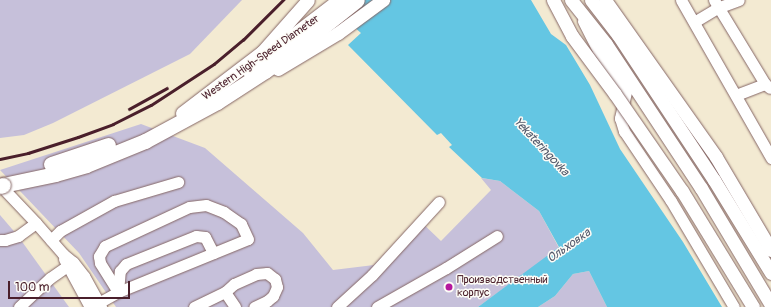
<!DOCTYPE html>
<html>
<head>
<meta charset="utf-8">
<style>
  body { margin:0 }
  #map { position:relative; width:771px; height:307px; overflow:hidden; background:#f3ead2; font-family:Pangolin,sans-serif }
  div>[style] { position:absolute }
  .industrial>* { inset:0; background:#c6c0da }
  .water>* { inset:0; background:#64c6e3 }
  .roads { filter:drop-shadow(0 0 1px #856665) drop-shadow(0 0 1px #856665) }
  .minor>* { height:11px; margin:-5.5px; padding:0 5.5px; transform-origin:5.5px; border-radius:5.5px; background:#fff }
  .major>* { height:13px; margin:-6.5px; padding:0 6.5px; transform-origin:6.5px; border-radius:6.5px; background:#fff }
  .highway>* { height:15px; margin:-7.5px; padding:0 7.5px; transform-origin:7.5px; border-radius:7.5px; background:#fff }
  .rail>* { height:2.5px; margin:-1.25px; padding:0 1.25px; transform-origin:1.25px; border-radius:1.25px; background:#4a1f2b }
  .bridges { filter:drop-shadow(0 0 1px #856665) drop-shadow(0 0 1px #856665) }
  .major-bridge>* { height:13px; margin:-6.5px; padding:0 6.5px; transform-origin:6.5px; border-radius:6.5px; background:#fff }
  .highway-bridge>* { height:15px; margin:-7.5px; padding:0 7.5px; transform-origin:7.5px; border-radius:7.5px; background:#fff }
  .dots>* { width:11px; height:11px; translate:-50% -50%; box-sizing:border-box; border:2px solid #fdfcf7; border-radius:50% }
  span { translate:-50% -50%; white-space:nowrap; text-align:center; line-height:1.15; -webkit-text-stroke:3px #fdfcf7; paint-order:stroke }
  .street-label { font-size:11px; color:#4a1f2b }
  .poi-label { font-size:11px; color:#4a1f2b }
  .left { translate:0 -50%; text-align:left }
  .water-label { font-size:12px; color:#53596b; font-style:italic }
  .scale { position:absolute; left:8px; top:281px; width:122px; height:18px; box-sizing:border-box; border:2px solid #4a1f2b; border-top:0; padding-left:5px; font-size:12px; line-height:14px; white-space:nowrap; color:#4a1f2b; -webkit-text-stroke:3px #fdfcf7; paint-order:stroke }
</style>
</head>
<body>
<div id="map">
  <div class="industrial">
    <div style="clip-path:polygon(0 0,242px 0,190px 54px,53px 123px,24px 135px,0 138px)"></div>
    <div style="clip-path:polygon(141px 124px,205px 148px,303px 233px,333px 270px,374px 265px,418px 219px,441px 241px,491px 190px,481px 178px,500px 181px,539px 211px,559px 248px,478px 307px,116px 307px,79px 253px,0 170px)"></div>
    <div style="clip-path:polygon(0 215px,18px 236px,69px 307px,0 307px)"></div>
    <div style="clip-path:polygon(589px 271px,607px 307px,538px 307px,555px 296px,573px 274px)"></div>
  </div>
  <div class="water">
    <div style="clip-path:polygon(351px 0,531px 0,551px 34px,566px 45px,590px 85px,620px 149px,683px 242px,722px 307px,607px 307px,589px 271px,573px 274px,555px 296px,538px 307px,478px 307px,559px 247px,539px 211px,500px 181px,482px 178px,449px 147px,452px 145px,441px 133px,437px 135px,348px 45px,361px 33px,353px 26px,361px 12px)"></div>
  </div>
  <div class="roads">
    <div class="minor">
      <div style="left:681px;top:0;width:182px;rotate:60.3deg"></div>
      <div style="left:714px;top:0;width:98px;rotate:58.7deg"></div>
      <div style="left:583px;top:21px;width:33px;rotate:63deg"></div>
      <div style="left:598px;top:50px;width:50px;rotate:56.3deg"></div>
      <div style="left:626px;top:92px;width:27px;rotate:103deg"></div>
      <div style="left:620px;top:118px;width:14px;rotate:73deg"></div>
      <div style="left:624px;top:131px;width:84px;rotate:56.1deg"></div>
      <div style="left:671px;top:201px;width:123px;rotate:59.3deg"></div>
      <div style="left:694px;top:22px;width:27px;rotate:-31deg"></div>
      <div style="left:717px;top:8px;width:23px;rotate:-20deg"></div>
      <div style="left:736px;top:95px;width:31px;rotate:-21deg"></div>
      <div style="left:765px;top:84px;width:6px;rotate:39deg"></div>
      <div style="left:0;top:185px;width:52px;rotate:46.5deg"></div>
      <div style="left:36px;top:223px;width:41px;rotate:48.9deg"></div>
      <div style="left:63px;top:254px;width:13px;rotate:39deg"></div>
      <div style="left:73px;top:262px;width:18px;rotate:52deg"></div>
      <div style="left:84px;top:276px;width:35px;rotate:61deg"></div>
      <div style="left:0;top:240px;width:5px"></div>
      <div style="left:5px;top:240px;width:14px;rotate:-17deg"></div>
      <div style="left:18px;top:236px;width:22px;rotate:-36deg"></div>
      <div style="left:51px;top:240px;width:13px;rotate:-45deg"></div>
      <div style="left:60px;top:231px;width:62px;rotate:-29.1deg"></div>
      <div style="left:114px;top:201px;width:67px;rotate:-16.5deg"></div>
      <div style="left:64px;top:259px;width:55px;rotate:61.6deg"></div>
      <div style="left:118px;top:292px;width:21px;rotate:-85deg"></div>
      <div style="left:120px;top:271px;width:9px;rotate:-49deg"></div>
      <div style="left:126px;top:264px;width:75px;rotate:-21.8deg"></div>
      <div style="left:196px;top:236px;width:9px;rotate:6deg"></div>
      <div style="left:205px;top:237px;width:18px;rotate:63deg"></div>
      <div style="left:225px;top:292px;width:18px;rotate:56deg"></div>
      <div style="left:19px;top:307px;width:42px;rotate:-43.1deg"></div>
      <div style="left:50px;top:278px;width:21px;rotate:-35deg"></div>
      <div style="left:91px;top:307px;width:31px;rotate:-29deg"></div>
      <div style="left:118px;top:292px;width:140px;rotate:-22.2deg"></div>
      <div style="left:248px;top:239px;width:17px;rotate:-115deg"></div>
      <div style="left:241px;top:224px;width:21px;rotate:-145deg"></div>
      <div style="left:224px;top:212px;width:19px;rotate:-159deg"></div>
      <div style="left:206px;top:205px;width:17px;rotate:173deg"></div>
      <div style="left:189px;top:207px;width:93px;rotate:155.1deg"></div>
      <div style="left:105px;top:246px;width:12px;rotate:121deg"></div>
      <div style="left:99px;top:256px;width:7px;rotate:82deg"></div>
      <div style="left:100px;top:263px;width:34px;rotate:58deg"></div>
      <div style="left:194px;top:307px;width:34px;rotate:-26deg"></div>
      <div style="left:225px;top:292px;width:12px;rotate:-42deg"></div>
      <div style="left:234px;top:284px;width:24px;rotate:-24deg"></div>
      <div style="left:256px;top:274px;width:11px;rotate:-5deg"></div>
      <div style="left:267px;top:273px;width:10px;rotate:37deg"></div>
      <div style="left:275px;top:279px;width:8px;rotate:76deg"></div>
      <div style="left:277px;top:287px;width:10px;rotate:114deg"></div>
      <div style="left:273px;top:296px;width:8px;rotate:140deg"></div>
      <div style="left:267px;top:301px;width:14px;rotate:155deg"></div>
      <div style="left:337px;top:307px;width:47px;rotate:-42.4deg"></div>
      <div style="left:372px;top:275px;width:99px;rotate:-47.5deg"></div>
      <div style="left:377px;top:307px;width:79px;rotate:-29.5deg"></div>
      <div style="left:446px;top:268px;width:60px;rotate:-32.1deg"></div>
    </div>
    <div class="major">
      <div style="left:571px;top:0;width:56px;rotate:51.5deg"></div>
      <div style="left:606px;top:44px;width:173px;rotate:56.6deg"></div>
      <div style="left:701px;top:188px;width:136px;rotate:59.1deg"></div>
      <div style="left:591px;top:0;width:44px;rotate:52.4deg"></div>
      <div style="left:618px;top:35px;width:174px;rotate:56.5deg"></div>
      <div style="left:714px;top:180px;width:109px;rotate:58.5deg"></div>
      <div style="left:605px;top:0;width:192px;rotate:54.7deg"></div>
      <div style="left:716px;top:157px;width:108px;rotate:59.4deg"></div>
      <div style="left:278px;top:69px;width:70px;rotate:-31deg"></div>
      <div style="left:338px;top:33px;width:56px;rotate:-36.3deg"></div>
      <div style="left:182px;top:113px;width:101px;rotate:-37.3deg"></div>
      <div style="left:262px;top:52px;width:69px;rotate:-48.5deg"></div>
    </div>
    <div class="highway">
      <div style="left:249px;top:70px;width:115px;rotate:-37.6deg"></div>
      <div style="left:51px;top:164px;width:60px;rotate:-18.4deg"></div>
      <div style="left:3px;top:185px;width:53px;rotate:-11.9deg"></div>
      <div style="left:55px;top:174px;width:32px;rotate:-16deg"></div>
      <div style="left:86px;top:165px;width:64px;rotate:-22.1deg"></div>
      <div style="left:145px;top:141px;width:82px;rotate:-28.4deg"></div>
      <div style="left:217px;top:102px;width:57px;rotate:-32.9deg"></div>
      <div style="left:265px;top:71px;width:26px;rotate:-36deg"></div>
      <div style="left:286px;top:56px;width:90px;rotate:-38.3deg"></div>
    </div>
  </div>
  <div class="rail">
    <div style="left:129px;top:109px;width:43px;rotate:-28.9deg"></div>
    <div style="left:0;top:159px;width:29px;rotate:-12deg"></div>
    <div style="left:28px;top:153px;width:52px;rotate:-17.7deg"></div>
    <div style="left:78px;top:137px;width:37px;rotate:-20deg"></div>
    <div style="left:113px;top:124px;width:42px;rotate:-26.6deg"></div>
    <div style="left:151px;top:105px;width:75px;rotate:-33.1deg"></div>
    <div style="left:214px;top:64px;width:38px;rotate:-40deg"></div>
    <div style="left:243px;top:40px;width:57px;rotate:-45deg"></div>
  </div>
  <div class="bridges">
    <div class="major-bridge">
      <div style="left:553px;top:0;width:41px;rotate:62.2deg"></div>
      <div style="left:572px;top:36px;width:72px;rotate:53.4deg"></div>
      <div style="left:615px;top:94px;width:118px;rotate:55.4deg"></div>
      <div style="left:682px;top:191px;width:136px;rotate:58.5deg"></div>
    </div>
    <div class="highway-bridge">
      <div style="left:0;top:186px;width:3px;rotate:-18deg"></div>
    </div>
  </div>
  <div class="dots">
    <div style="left:449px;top:287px;background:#b5179e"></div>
  </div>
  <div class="street-label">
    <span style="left:261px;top:58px;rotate:-35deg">Western High-Speed Diameter</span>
  </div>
  <div class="poi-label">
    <span class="left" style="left:457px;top:287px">Производственный<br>корпус</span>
  </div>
  <div class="water-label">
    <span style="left:541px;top:147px;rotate:47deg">Yekateringovka</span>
    <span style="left:569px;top:246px;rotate:-35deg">Ольховка</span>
  </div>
  <div class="scale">100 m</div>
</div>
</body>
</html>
